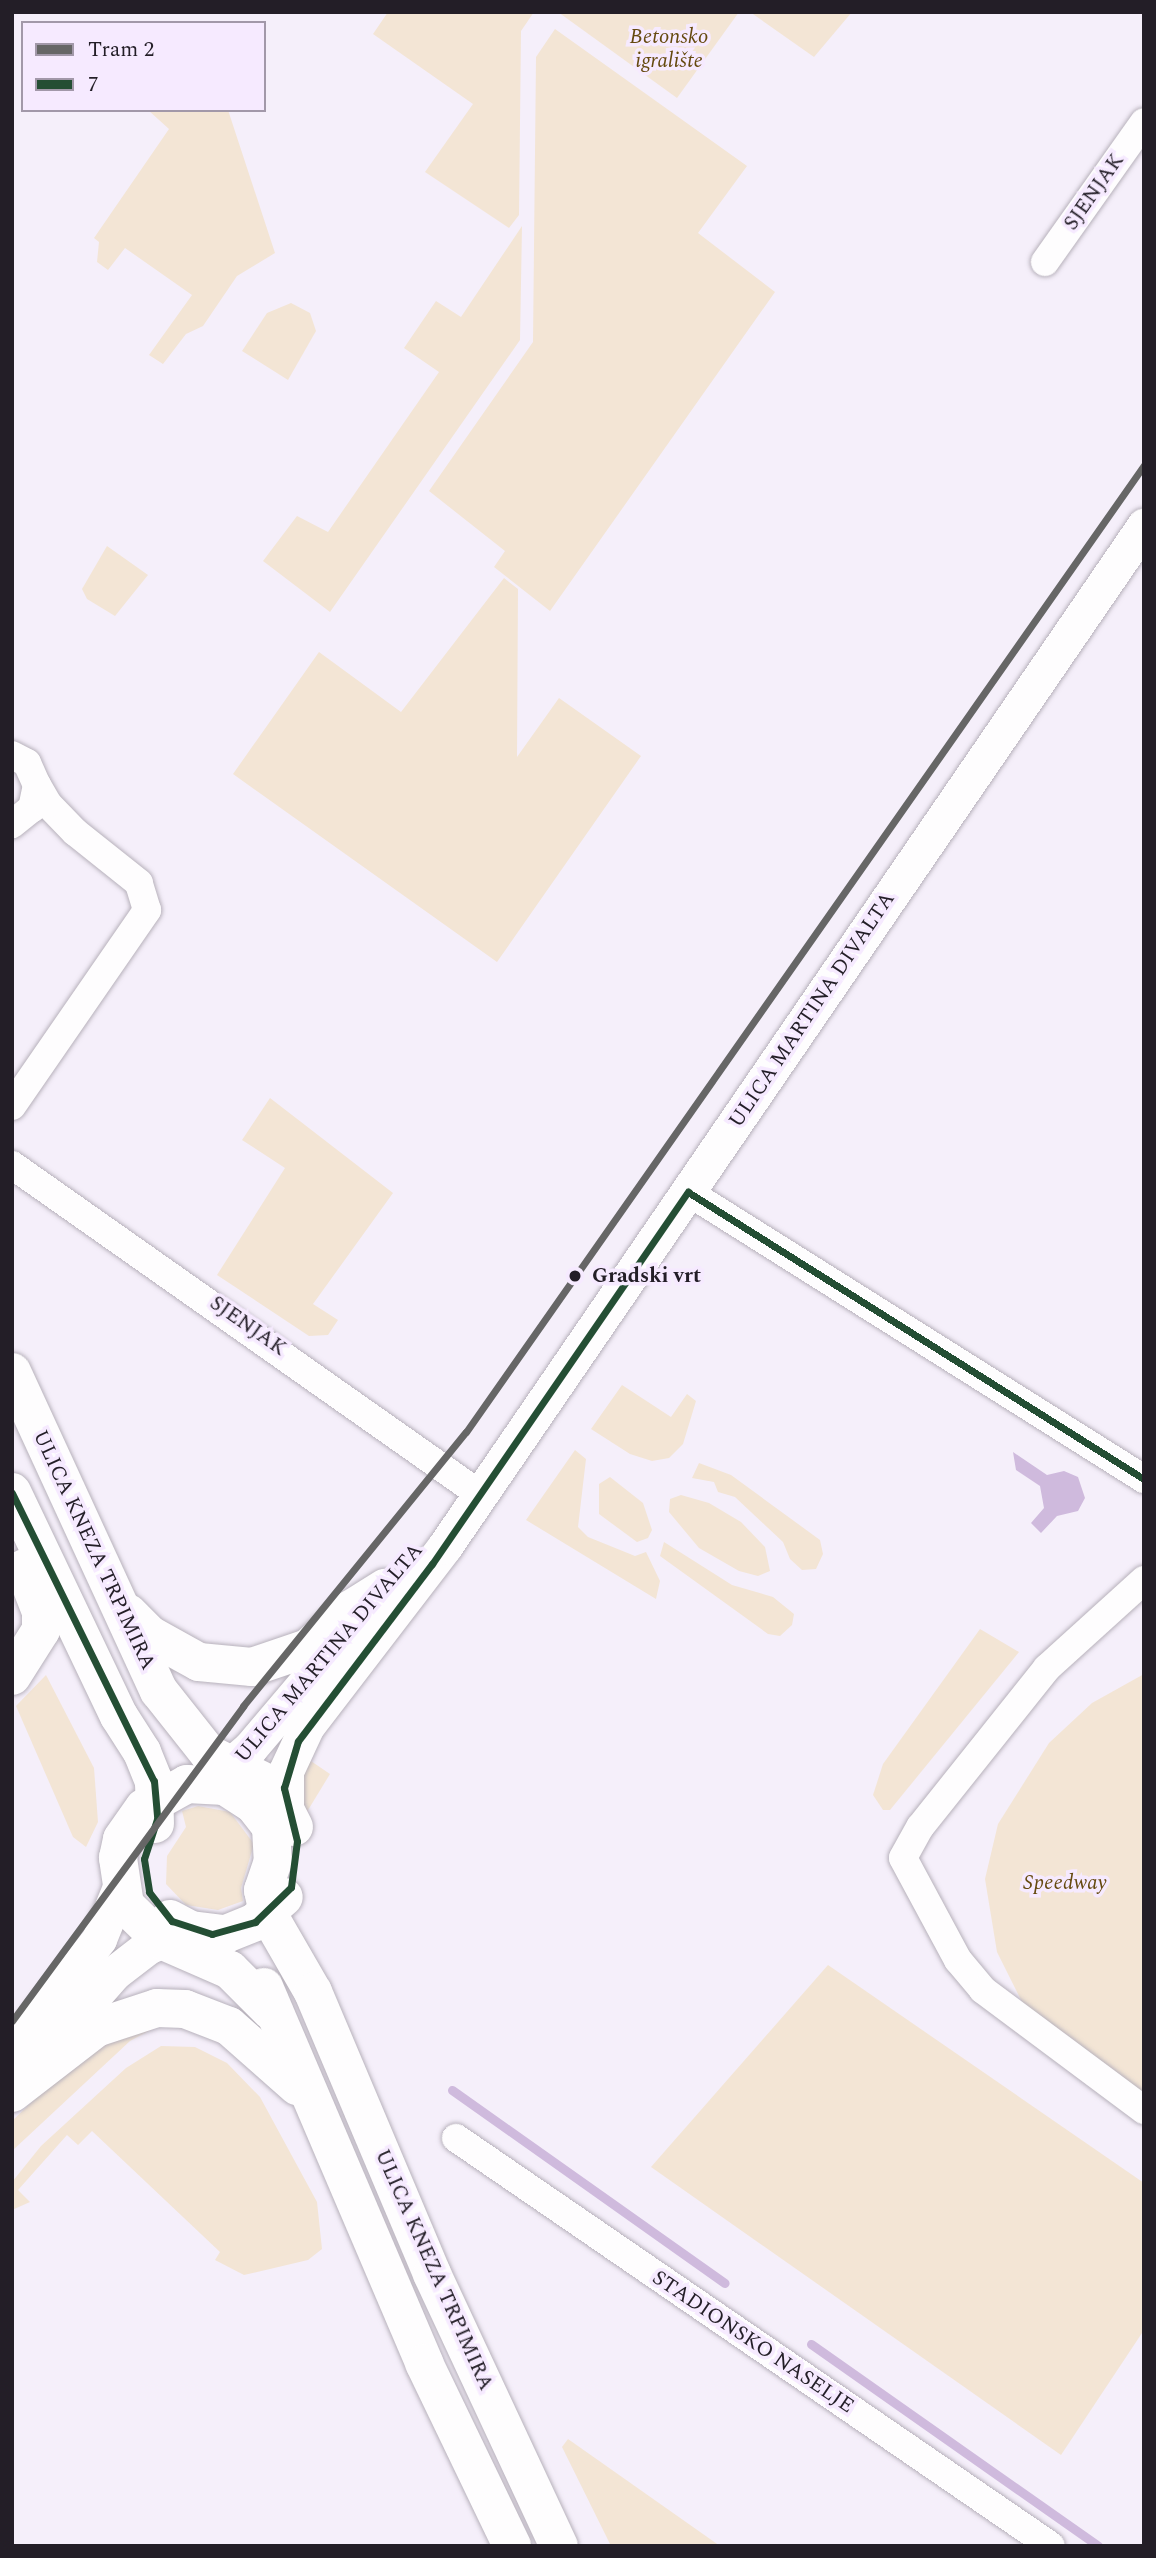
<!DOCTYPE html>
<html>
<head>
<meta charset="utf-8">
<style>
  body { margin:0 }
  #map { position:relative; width:1156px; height:2558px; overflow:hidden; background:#f5effa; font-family:Spectral,serif }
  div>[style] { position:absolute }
  .green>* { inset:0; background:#f3e5d5 }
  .water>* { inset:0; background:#cfbadd }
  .stream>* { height:9px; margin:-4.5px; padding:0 4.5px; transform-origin:4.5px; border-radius:4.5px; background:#cfbadd }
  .roads { filter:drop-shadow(0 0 2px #b7b1bb) drop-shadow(0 0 2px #b7b1bb) }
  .minor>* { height:28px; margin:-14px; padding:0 14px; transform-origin:14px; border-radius:14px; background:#fefdfe }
  .tertiary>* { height:35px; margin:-17.5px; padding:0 17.5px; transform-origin:17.5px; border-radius:17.5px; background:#fefdfe }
  .primary>* { height:38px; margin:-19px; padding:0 19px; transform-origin:19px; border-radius:19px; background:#fefdfe }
  .bus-1>* { height:7px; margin:-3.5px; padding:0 3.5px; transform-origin:3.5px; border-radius:3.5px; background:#244e34 }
  .tram-1>* { height:7px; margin:-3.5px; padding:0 3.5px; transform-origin:3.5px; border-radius:3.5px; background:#666 }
  .dots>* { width:19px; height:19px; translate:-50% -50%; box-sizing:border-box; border:4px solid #f6eaff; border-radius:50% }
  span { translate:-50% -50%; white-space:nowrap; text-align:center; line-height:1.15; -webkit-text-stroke:7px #f6eaff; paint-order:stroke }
  .park-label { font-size:21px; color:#65490f; font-style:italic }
  .street-label { font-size:21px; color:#231e27 }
  .stop-label { font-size:21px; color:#231e27; font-weight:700 }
  .left { translate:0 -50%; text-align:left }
  .frame { position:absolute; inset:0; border:14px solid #231e27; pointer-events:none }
  .legend { position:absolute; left:21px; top:21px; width:245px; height:91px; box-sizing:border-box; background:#f6eaff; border:2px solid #a298a9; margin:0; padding:9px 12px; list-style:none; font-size:21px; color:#231e27 }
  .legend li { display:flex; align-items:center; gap:14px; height:35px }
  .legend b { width:35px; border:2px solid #a298a9 }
</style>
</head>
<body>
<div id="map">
  <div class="green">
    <div style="clip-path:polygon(388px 12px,534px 12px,521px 31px,519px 215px,509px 228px,425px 172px,473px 104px,373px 34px)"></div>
    <div style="clip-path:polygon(558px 12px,739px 12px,677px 98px)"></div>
    <div style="clip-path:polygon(750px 12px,852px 12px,814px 57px)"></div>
    <div style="clip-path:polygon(555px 29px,747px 166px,698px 233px,775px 292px,550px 611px,494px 567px,505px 551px,429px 491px,533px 342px,536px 57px)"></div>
    <div style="clip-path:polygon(148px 110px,228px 110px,275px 253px,237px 276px,203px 326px,186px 334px,163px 364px,149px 355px,192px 295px,125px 248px,108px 270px,97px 262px,99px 242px,94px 238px,169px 129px)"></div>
    <div style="clip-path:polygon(522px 226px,520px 340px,330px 612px,263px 561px,297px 516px,328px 532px,439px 372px,404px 348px,436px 301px,461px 317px)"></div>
    <div style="clip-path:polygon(291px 303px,310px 313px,316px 331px,288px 380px,242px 351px,267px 313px)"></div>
    <div style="clip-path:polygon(107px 546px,148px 575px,115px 616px,87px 599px,82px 589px)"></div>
    <div style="clip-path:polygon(504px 578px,518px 589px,517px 757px,559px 698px,641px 756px,497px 962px,233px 774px,319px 652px,401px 712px)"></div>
    <div style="clip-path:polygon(270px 1098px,393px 1193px,313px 1304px,338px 1320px,328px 1335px,309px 1336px,217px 1275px,285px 1168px,242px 1140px)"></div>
    <div style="clip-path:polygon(622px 1385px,671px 1417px,687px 1394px,696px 1401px,683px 1444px,669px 1458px,652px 1461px,630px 1454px,591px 1429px)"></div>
    <div style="clip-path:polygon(575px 1450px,586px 1459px,578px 1527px,588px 1537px,635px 1556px,646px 1552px,660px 1581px,656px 1599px,526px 1520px)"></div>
    <div style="clip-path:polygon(699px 1463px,731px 1475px,820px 1540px,823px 1554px,816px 1569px,802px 1570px,790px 1559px,783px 1542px,735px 1497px,718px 1492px,714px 1482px,692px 1478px)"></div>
    <div style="clip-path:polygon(610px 1477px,643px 1503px,652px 1530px,648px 1538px,637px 1542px,599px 1514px,599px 1484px)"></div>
    <div style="clip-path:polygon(681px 1495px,709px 1503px,741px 1522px,765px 1547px,770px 1571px,758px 1576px,739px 1571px,699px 1548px,669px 1512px,670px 1499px)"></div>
    <div style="clip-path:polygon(664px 1542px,732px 1585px,773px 1597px,794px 1614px,792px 1625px,780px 1636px,768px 1634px,660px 1556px)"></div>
    <div style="clip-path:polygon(980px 1629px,1019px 1652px,890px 1810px,883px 1810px,873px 1795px,883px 1764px)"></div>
    <div style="clip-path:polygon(1144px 1674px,1144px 2093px,1022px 2002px,997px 1952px,985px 1879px,998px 1824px,1049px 1743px,1092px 1703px)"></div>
    <div style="clip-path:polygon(46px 1675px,94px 1768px,98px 1822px,86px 1847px,73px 1837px,16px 1706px)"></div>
    <div style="clip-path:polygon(305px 1757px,330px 1774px,305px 1815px,299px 1788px)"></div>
    <div style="clip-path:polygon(198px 1806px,230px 1812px,254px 1844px,241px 1888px,243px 1901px,218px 1910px,186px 1905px,166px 1884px,167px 1856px,186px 1827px,182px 1811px)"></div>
    <div style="clip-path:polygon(828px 1965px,1144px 2183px,1144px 2330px,1061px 2455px,651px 2167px)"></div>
    <div style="clip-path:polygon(160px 2025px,130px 2041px,12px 2151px,12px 2121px,85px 2051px)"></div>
    <div style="clip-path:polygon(161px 2046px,195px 2047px,227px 2063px,260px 2097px,317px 2202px,322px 2249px,308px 2260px,244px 2275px,215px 2260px,220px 2252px,92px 2131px,78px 2145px,67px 2135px,18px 2190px,30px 2202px,12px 2210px,12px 2182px,41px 2146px,126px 2068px)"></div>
    <div style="clip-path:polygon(568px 2439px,720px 2546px,611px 2546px,562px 2447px)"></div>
  </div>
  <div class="water">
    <div style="clip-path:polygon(1013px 1452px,1047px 1475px,1064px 1471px,1078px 1477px,1085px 1498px,1078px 1511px,1057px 1516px,1041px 1533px,1031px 1523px,1044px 1508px,1040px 1486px,1016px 1470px)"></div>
  </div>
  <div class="stream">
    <div style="left:452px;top:2090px;width:334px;rotate:35.3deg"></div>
    <div style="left:811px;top:2344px;width:351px;rotate:35.1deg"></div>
  </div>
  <div class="roads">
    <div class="minor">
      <div style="left:1045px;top:262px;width:171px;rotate:-54.7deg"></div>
      <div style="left:12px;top:755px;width:17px;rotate:28deg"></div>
      <div style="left:27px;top:763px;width:24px;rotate:66deg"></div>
      <div style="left:37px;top:785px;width:24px;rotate:102deg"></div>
      <div style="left:32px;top:808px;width:26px;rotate:141deg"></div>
      <div style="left:12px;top:1106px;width:238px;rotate:-55.4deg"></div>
      <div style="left:147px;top:910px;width:28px;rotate:-107deg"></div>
      <div style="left:139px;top:883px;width:82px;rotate:-141.4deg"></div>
      <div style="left:75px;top:832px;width:39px;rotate:-134deg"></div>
      <div style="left:48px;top:804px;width:22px;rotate:-120deg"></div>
      <div style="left:12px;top:1165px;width:570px;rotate:35.14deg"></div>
      <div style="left:688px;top:1192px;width:539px;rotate:32.19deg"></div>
      <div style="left:1144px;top:1580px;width:131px;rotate:137.8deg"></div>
      <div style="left:1047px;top:1668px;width:203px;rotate:128.6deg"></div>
      <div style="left:920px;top:1827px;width:35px;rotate:119deg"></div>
      <div style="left:903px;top:1858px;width:116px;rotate:61.7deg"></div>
      <div style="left:958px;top:1960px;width:39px;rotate:50deg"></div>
      <div style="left:983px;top:1990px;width:201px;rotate:36.7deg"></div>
      <div style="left:456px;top:2138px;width:721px;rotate:34.44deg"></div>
    </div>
    <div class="tertiary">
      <div style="left:211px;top:1782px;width:52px;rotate:-41.1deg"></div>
      <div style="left:250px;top:1748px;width:172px;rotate:-49.7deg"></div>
      <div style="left:286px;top:1807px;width:36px;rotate:-90deg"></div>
      <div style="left:286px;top:1771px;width:50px;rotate:-65deg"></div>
      <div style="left:307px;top:1726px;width:227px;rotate:-52.5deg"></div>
      <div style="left:445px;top:1546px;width:1237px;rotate:-55.58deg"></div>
      <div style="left:12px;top:2050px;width:141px;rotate:-51.9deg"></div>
      <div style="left:99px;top:1939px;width:56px;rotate:-68deg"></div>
      <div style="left:25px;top:2074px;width:135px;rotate:-48.6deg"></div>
      <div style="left:114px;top:1973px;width:44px;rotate:-37.6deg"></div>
      <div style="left:149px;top:1946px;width:40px;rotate:-20.2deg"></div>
    </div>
    <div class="primary">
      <div style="left:12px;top:1372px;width:351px;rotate:65.3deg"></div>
      <div style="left:159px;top:1691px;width:80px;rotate:51.6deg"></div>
      <div style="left:209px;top:1754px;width:72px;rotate:26.6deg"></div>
      <div style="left:273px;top:1786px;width:46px;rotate:62.9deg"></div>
      <div style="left:12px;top:1492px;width:248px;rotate:64.5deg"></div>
      <div style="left:119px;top:1716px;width:43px;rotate:57.4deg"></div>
      <div style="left:142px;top:1752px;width:31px;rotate:68deg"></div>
      <div style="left:154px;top:1781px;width:43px;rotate:88.7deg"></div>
      <div style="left:128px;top:1613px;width:31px;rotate:45deg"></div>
      <div style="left:150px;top:1635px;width:56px;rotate:28.9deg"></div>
      <div style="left:199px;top:1662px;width:53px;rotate:5.4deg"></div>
      <div style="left:252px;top:1667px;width:59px;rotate:-18.7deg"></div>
      <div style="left:308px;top:1648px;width:58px;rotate:-42.2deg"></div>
      <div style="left:351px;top:1609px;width:40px;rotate:-32deg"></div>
      <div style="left:12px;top:1676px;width:54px;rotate:-57.8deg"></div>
      <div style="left:41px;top:1630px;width:18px;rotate:-90deg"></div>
      <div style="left:41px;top:1612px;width:47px;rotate:-111.1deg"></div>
      <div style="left:170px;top:1919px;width:24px;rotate:28deg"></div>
      <div style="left:191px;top:1930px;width:35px;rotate:7deg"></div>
      <div style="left:226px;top:1934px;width:31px;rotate:-22deg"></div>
      <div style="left:255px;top:1922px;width:38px;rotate:-41deg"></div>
      <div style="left:264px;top:1987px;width:409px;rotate:66.9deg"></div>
      <div style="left:424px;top:2363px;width:203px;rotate:64.3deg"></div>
      <div style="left:271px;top:2011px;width:58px;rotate:-135deg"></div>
      <div style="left:230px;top:1970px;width:75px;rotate:-156.5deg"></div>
      <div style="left:161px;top:1940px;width:50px;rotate:-135.8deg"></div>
      <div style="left:125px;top:1905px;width:48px;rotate:-98.5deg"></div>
      <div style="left:118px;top:1858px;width:19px;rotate:-78deg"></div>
      <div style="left:122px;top:1839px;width:38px;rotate:-55deg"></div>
      <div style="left:144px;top:1808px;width:49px;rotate:-29.2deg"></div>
      <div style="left:187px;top:1784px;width:38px;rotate:3deg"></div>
      <div style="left:225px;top:1786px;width:35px;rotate:33deg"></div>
      <div style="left:254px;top:1805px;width:28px;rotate:52deg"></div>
      <div style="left:271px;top:1827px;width:34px;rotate:87deg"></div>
      <div style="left:273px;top:1861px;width:31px;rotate:109deg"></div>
      <div style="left:263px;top:1890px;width:25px;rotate:78deg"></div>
      <div style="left:268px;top:1914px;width:90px;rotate:60deg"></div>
      <div style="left:313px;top:1992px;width:306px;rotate:67.1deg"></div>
      <div style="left:432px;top:2274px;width:300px;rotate:65deg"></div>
      <div style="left:12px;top:2093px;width:106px;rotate:-37.7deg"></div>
      <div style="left:96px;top:2028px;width:64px;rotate:-18.2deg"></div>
      <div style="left:157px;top:2008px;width:28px;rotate:2deg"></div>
      <div style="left:185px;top:2009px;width:47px;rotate:21.1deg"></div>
      <div style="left:229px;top:2026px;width:91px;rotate:41.4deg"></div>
    </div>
  </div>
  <div class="bus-1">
    <div style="left:12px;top:1493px;width:321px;rotate:63.8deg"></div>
    <div style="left:154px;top:1781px;width:38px;rotate:85deg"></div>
    <div style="left:157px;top:1819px;width:42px;rotate:108deg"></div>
    <div style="left:144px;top:1859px;width:33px;rotate:81deg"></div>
    <div style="left:149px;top:1892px;width:37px;rotate:52deg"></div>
    <div style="left:172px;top:1921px;width:42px;rotate:18deg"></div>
    <div style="left:212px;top:1934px;width:45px;rotate:-15.6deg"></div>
    <div style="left:255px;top:1922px;width:50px;rotate:-44.2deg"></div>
    <div style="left:291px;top:1887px;width:46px;rotate:-82.6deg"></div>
    <div style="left:297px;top:1841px;width:55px;rotate:-103.8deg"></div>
    <div style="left:284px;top:1788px;width:49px;rotate:-73.4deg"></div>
    <div style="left:298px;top:1741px;width:222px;rotate:-52.9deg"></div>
    <div style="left:432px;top:1564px;width:452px;rotate:-55.5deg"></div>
    <div style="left:688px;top:1192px;width:539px;rotate:32.19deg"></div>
  </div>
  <div class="tram-1">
    <div style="left:12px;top:2021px;width:391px;rotate:-53.7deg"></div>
    <div style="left:243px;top:1706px;width:353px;rotate:-50.9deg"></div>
    <div style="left:466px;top:1432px;width:1181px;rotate:-54.96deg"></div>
  </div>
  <div class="dots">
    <div style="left:575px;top:1276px;background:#231e27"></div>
  </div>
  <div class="park-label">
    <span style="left:669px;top:49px">Betonsko<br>igralište</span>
    <span style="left:1065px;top:1883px">Speedway</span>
  </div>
  <div class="street-label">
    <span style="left:1094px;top:192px;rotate:-55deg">SJENJAK</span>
    <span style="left:812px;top:1010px;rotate:-56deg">ULICA MARTINA DIVALTA</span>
    <span style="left:248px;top:1326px;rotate:35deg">SJENJAK</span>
    <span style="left:94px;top:1550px;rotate:65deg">ULICA KNEZA TRPIMIRA</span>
    <span style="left:329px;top:1653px;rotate:-50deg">ULICA MARTINA DIVALTA</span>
    <span style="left:434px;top:2270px;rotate:66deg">ULICA KNEZA TRPIMIRA</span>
    <span style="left:753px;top:2342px;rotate:34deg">STADIONSKO NASELJE</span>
  </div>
  <div class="stop-label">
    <span class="left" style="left:592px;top:1276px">Gradski vrt</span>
  </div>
  <div class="frame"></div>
  <ul class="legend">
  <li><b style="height:9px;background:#666"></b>Tram 2</li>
  <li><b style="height:9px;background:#244e34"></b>7</li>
  </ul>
</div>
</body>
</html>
